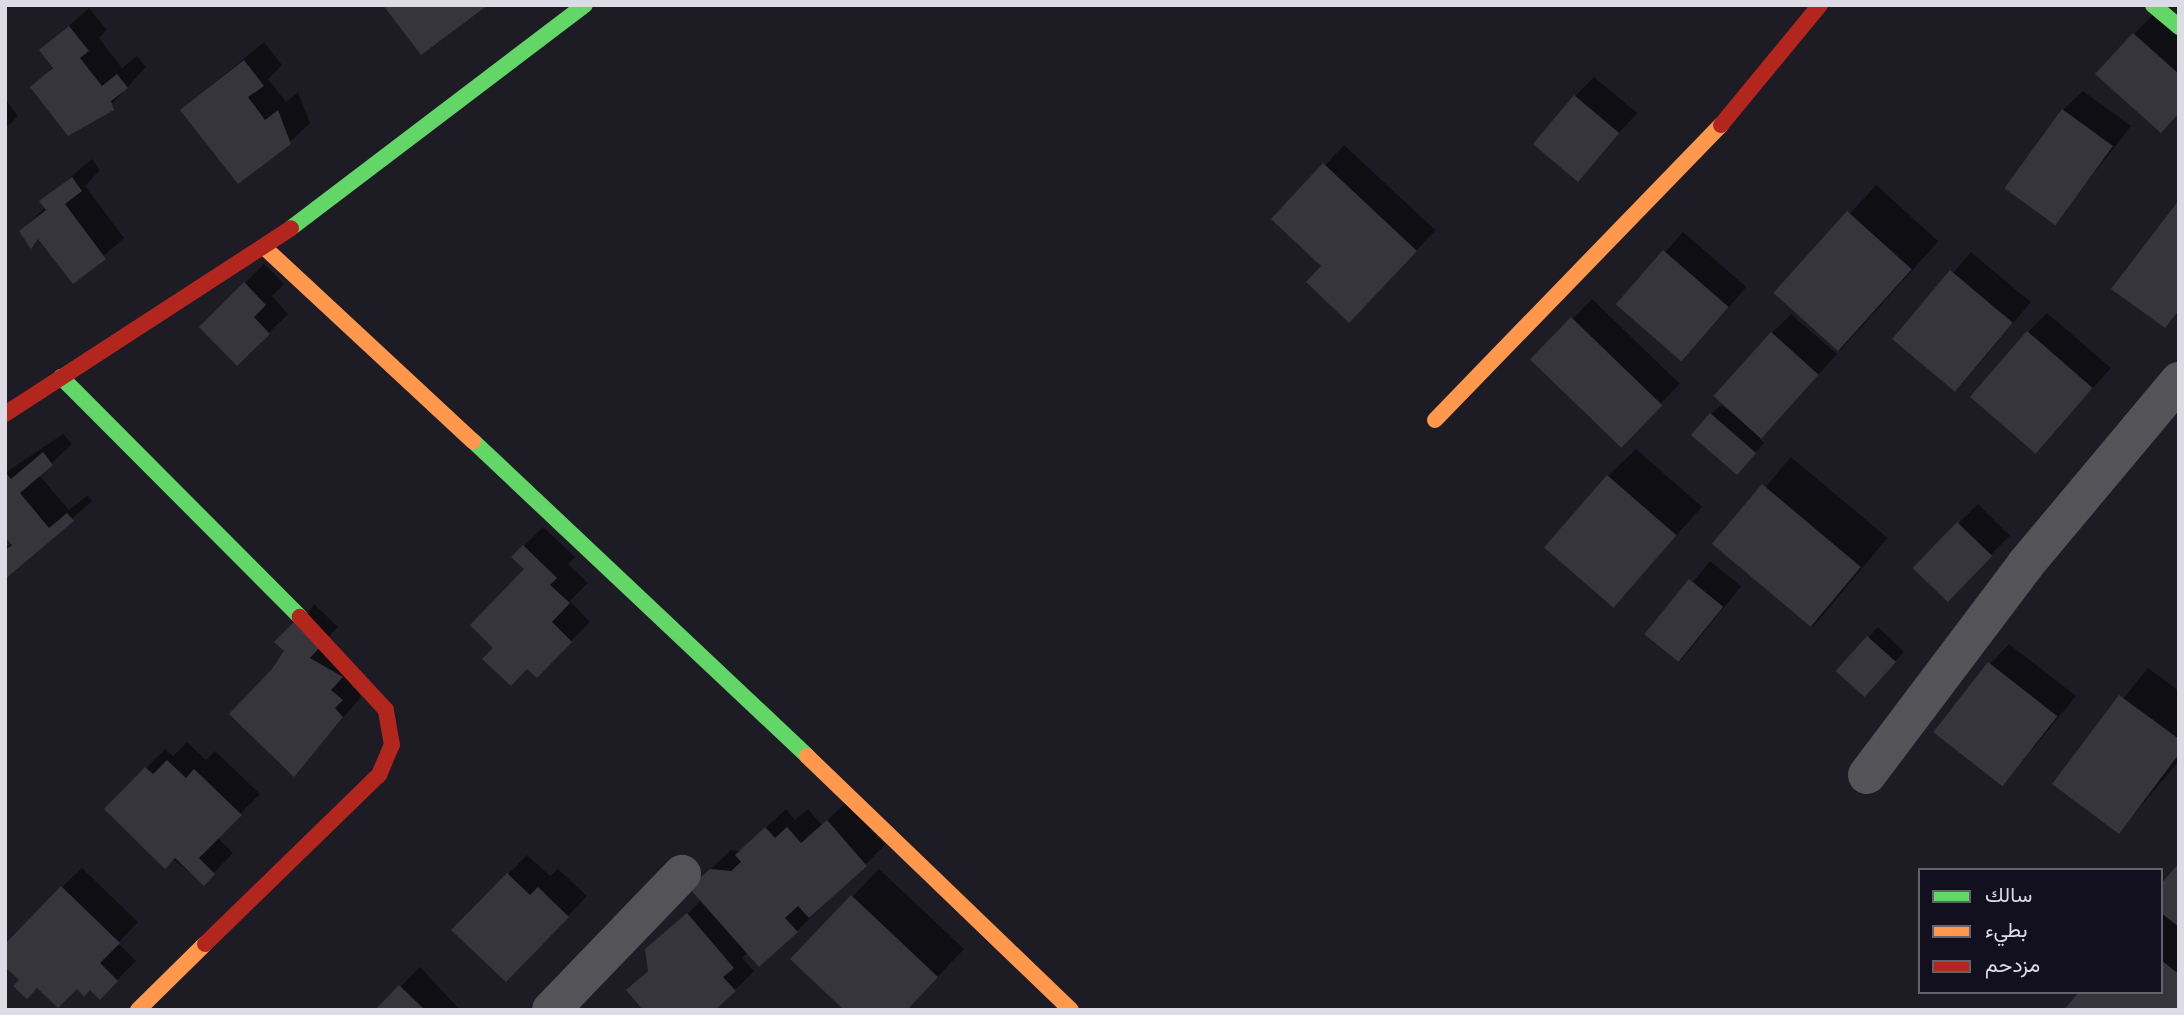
<!DOCTYPE html>
<html>
<head>
<meta charset="utf-8">
<style>
  body { margin:0 }
  #map { position:relative; width:2184px; height:1015px; overflow:hidden; background:#1d1c24; font-family:"PT Sans Narrow",Vazirmatn,sans-serif }
  div>[style] { position:absolute }
  .shadow>* { inset:0; background:#0007; transform-origin:0 0 }
  .building>* { inset:0; background:#37353c; transform-origin:0 0 }
  .street>* { height:38px; margin:-19px; padding:0 19px; transform-origin:19px; border-radius:19px; background:#545458 }
  .fast>* { height:16px; margin:-8px; padding:0 8px; transform-origin:8px; border-radius:8px; background:#63d668 }
  .slow>* { height:16px; margin:-8px; padding:0 8px; transform-origin:8px; border-radius:8px; background:#ff974d }
  .jam>* { height:16px; margin:-8px; padding:0 8px; transform-origin:8px; border-radius:8px; background:#b3261e }
  span { translate:-50% -50%; white-space:nowrap; text-align:center; line-height:1.15; -webkit-text-stroke:7px #120f1e; paint-order:stroke }
  .frame { position:absolute; inset:0; border:7px solid #dcdbe6; pointer-events:none }
  .legend { position:absolute; left:1918px; top:868px; width:245px; height:126px; box-sizing:border-box; background:#120f1e; border:2px solid #63616e; margin:0; padding:9px 12px; list-style:none; font-size:21px; color:#dcdbe6 }
  .legend li { display:flex; align-items:center; gap:14px; height:35px }
  .legend b { width:35px; border:2px solid #63616e }
</style>
</head>
<body>
<div id="map">
  <div class="shadow">
    <div style="clip-path:polygon(89px 8px,107px 30px,99px 38px,122px 68px,137px 56px,146px 67px,96px 121px,32px 87px,54px 66px,41px 50px)"></div>
    <div style="clip-path:polygon(2153px 15px,2179px 38px,2179px 112px,2134px 34px)"></div>
    <div style="clip-path:polygon(264px 42px,282px 65px,268px 79px,286px 102px,298px 92px,310px 123px,290px 142px,182px 110px)"></div>
    <div style="clip-path:polygon(1594px 77px,1637px 113px,1578px 179px,1575px 96px)"></div>
    <div style="clip-path:polygon(2083px 91px,2131px 126px,2055px 223px,2063px 110px)"></div>
    <div style="clip-path:polygon(5px 99px,18px 116px,5px 129px)"></div>
    <div style="left:1344px;top:145px;width:125px;height:103px;rotate:43deg"></div>
    <div style="clip-path:polygon(92px 159px,100px 170px,85px 186px,124px 238px,73px 282px,39px 238px,32px 246px,21px 231px,46px 207px,42px 201px)"></div>
    <div style="left:1876px;top:185px;width:84px;height:147px;rotate:42deg"></div>
    <div style="left:1683px;top:232px;width:84px;height:97px;rotate:41deg"></div>
    <div style="left:1971px;top:252px;width:78px;height:116px;rotate:40deg"></div>
    <div style="clip-path:polygon(264px 264px,284px 284px,272px 296px,288px 314px,237px 364px,201px 327px)"></div>
    <div style="left:1592px;top:299px;width:122px;height:85px;rotate:44deg"></div>
    <div style="clip-path:polygon(2047px 313px,2111px 368px,2035px 452px,2028px 332px)"></div>
    <div style="clip-path:polygon(1791px 314px,1837px 354px,1760px 439px,1764px 443px,1746px 463px,1711px 414px,1721px 405px,1737px 415px,1772px 333px)"></div>
    <div style="clip-path:polygon(63px 434px,72px 444px,39px 475px,69px 510px,88px 495px,92px 501px,5px 577px,5px 549px,12px 543px,5px 473px)"></div>
    <div style="clip-path:polygon(1636px 449px,1702px 507px,1613px 605px,1608px 476px)"></div>
    <div style="left:1791px;top:457px;width:126px;height:116px;rotate:40deg"></div>
    <div style="left:1978px;top:504px;width:45px;height:89px;rotate:45deg"></div>
    <div style="clip-path:polygon(543px 527px,575px 557px,568px 564px,588px 583px,570px 601px,590px 622px,537px 676px,495px 648px,526px 569px,513px 557px)"></div>
    <div style="left:1710px;top:561px;width:40px;height:96px;rotate:39deg"></div>
    <div style="clip-path:polygon(314px 604px,338px 627px,328px 637px,361px 697px,294px 774px,273px 670px)"></div>
    <div style="clip-path:polygon(1878px 627px,1904px 652px,1874px 685px,1837px 671px)"></div>
    <div style="clip-path:polygon(2009px 644px,2076px 696px,2003px 785px,1990px 664px)"></div>
    <div style="clip-path:polygon(2148px 668px,2179px 691px,2179px 761px,2119px 832px,2054px 784px)"></div>
    <div style="clip-path:polygon(187px 742px,206px 760px,215px 751px,260px 794px,217px 837px,233px 853px,204px 883px,106px 809px,165px 749px,173px 756px)"></div>
    <div style="clip-path:polygon(847px 802px,885px 845px,797px 931px,748px 952px,742px 958px,754px 971px,735px 990px,628px 990px,649px 969px,647px 950px,702px 900px,691px 888px,731px 850px,741px 851px,786px 809px,795px 820px,808px 809px,822px 825px)"></div>
    <div style="clip-path:polygon(527px 855px,550px 876px,558px 869px,587px 896px,525px 961px,453px 930px)"></div>
    <div style="clip-path:polygon(2179px 866px,2179px 1010px,2161px 992px,2161px 887px)"></div>
    <div style="clip-path:polygon(82px 868px,138px 922px,118px 943px,136px 961px,100px 997px,90px 988px,21px 980px,62px 887px)"></div>
    <div style="clip-path:polygon(879px 869px,964px 949px,906px 1010px,852px 897px)"></div>
    <div style="clip-path:polygon(420px 967px,460px 1010px,378px 1010px)"></div>
  </div>
  <div class="building">
    <div style="clip-path:polygon(383px 5px,488px 5px,421px 55px)"></div>
    <div style="clip-path:polygon(69px 26px,89px 51px,80px 58px,102px 86px,117px 74px,128px 88px,111px 101px,114px 110px,68px 136px,30px 87px,53px 68px,39px 50px)"></div>
    <div style="clip-path:polygon(2133px 33px,2179px 74px,2179px 113px,2161px 133px,2095px 74px)"></div>
    <div style="clip-path:polygon(244px 60px,264px 86px,248px 97px,265px 120px,278px 110px,291px 144px,238px 184px,180px 110px)"></div>
    <div style="left:1574px;top:95px;width:59px;height:64px;rotate:40deg"></div>
    <div style="left:2062px;top:109px;width:63px;height:98px;rotate:36deg"></div>
    <div style="clip-path:polygon(1323px 163px,1417px 251px,1349px 323px,1306px 282px,1321px 266px,1271px 219px)"></div>
    <div style="clip-path:polygon(72px 177px,82px 191px,65px 204px,106px 259px,73px 284px,38px 239px,31px 249px,19px 231px,46px 210px,39px 201px)"></div>
    <div style="clip-path:polygon(2179px 200px,2179px 310px,2165px 328px,2111px 289px)"></div>
    <div style="left:1847px;top:211px;width:87px;height:110px;rotate:42deg"></div>
    <div style="left:1663px;top:250px;width:87px;height:72px;rotate:41deg"></div>
    <div style="left:1950px;top:270px;width:82px;height:90px;rotate:40deg"></div>
    <div style="clip-path:polygon(244px 282px,266px 305px,254px 317px,270px 334px,237px 366px,199px 327px)"></div>
    <div style="left:1571px;top:317px;width:127px;height:59px;rotate:44deg"></div>
    <div style="left:2027px;top:331px;width:87px;height:87px;rotate:41deg"></div>
    <div style="left:1771px;top:332px;width:64px;height:86px;rotate:42deg"></div>
    <div style="left:1710px;top:413px;width:61px;height:29px;rotate:41deg"></div>
    <div style="clip-path:polygon(43px 452px,53px 465px,20px 493px,49px 528px,67px 513px,74px 521px,5px 579px,5px 550px,12px 545px,5px 537px,5px 472px,11px 479px)"></div>
    <div style="left:1607px;top:475px;width:92px;height:96px;rotate:41deg"></div>
    <div style="left:1762px;top:484px;width:129px;height:78px;rotate:40deg"></div>
    <div style="left:1957px;top:522px;width:49px;height:64px;rotate:44deg"></div>
    <div style="clip-path:polygon(523px 545px,557px 578px,550px 585px,570px 603px,552px 622px,572px 642px,537px 678px,527px 669px,511px 686px,482px 659px,493px 648px,470px 625px,524px 569px,511px 557px)"></div>
    <div style="left:1689px;top:579px;width:44px;height:71px;rotate:39deg"></div>
    <div style="clip-path:polygon(294px 622px,320px 647px,310px 658px,343px 677px,331px 690px,343px 700px,335px 708px,343px 717px,294px 777px,229px 714px,272px 669px,284px 651px,274px 642px)"></div>
    <div style="left:1867px;top:636px;width:39px;height:47px;rotate:42deg"></div>
    <div style="left:1988px;top:662px;width:88px;height:89px;rotate:38deg"></div>
    <div style="clip-path:polygon(2119px 695px,2179px 739px,2179px 754px,2119px 834px,2052px 784px)"></div>
    <div style="clip-path:polygon(167px 760px,186px 778px,194px 769px,242px 815px,199px 858px,215px 874px,204px 886px,175px 858px,165px 869px,104px 809px,145px 767px,153px 774px)"></div>
    <div style="clip-path:polygon(827px 820px,867px 866px,809px 918px,798px 906px,785px 918px,798px 932px,759px 967px,689px 888px,710px 869px,731px 871px,741px 862px,735px 855px,765px 827px,775px 838px,787px 827px,801px 843px)"></div>
    <div style="clip-path:polygon(2179px 863px,2179px 927px,2161px 913px,2161px 884px)"></div>
    <div style="clip-path:polygon(507px 873px,530px 895px,538px 887px,569px 917px,506px 982px,451px 930px)"></div>
    <div style="clip-path:polygon(61px 886px,120px 943px,100px 963px,118px 981px,100px 1000px,90px 990px,84px 997px,77px 989px,58px 1008px,37px 988px,27px 999px,13px 986px,19px 980px,5px 967px,5px 944px)"></div>
    <div style="clip-path:polygon(851px 895px,938px 977px,907px 1010px,844px 1010px,790px 959px)"></div>
    <div style="clip-path:polygon(687px 913px,734px 968px,723px 977px,736px 991px,715px 1010px,643px 1010px,626px 990px,648px 971px,645px 949px)"></div>
    <div style="clip-path:polygon(2161px 960px,2179px 974px,2179px 1010px,2064px 1010px,2079px 992px,2161px 992px)"></div>
    <div style="clip-path:polygon(399px 985px,425px 1010px,375px 1010px)"></div>
  </div>
  <div class="street">
    <div style="left:1867px;top:775px;width:263px;rotate:-53deg"></div>
    <div style="left:2025px;top:565px;width:240px;rotate:-50.1deg"></div>
    <div style="left:551px;top:1010px;width:189px;rotate:-46.1deg"></div>
  </div>
  <div class="fast">
    <div style="left:2153px;top:5px;width:34px;rotate:40deg"></div>
    <div style="left:291px;top:228px;width:369px;rotate:-37.2deg"></div>
    <div style="left:61px;top:377px;width:339px;rotate:45.1deg"></div>
    <div style="left:473px;top:441px;width:459px;rotate:43.3deg"></div>
  </div>
  <div class="slow">
    <div style="left:265px;top:248px;width:284px;rotate:42.9deg"></div>
    <div style="left:1435px;top:420px;width:411px;rotate:-45.9deg"></div>
    <div style="left:807px;top:756px;width:366px;rotate:43.9deg"></div>
    <div style="left:138px;top:1010px;width:94px;rotate:-44.6deg"></div>
  </div>
  <div class="jam">
    <div style="left:1721px;top:125px;width:156px;rotate:-50.5deg"></div>
    <div style="left:5px;top:414px;width:341px;rotate:-33deg"></div>
    <div style="left:205px;top:944px;width:243px;rotate:-44.2deg"></div>
    <div style="left:379px;top:775px;width:33px;rotate:-67deg"></div>
    <div style="left:392px;top:745px;width:36px;rotate:-100deg"></div>
    <div style="left:386px;top:710px;width:127px;rotate:-132.8deg"></div>
  </div>
  <div class="frame"></div>
  <ul class="legend">
  <li><b style="height:9px;background:#63d668"></b>سالك</li>
  <li><b style="height:9px;background:#ff974d"></b>بطيء</li>
  <li><b style="height:9px;background:#b3261e"></b>مزدحم</li>
  </ul>
</div>
</body>
</html>
